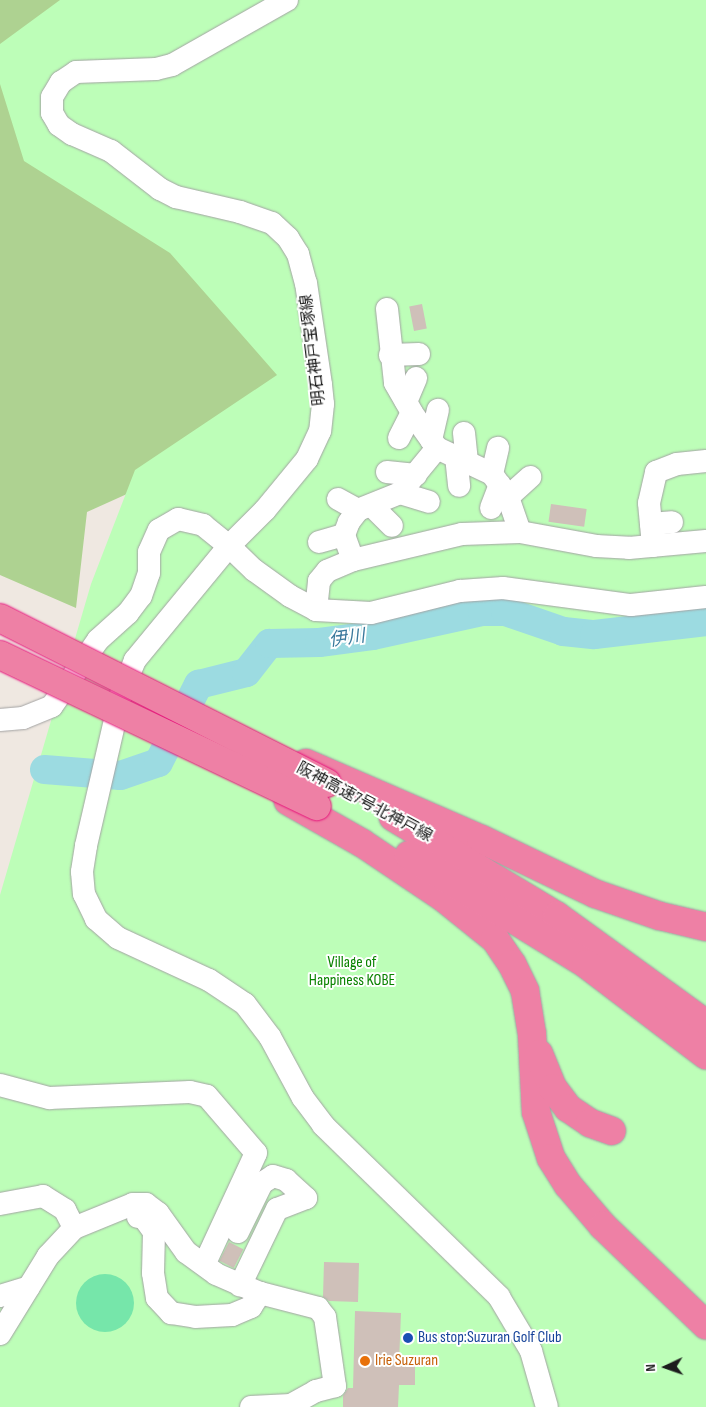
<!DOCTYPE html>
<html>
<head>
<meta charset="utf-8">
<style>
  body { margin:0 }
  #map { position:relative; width:706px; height:1407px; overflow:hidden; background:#efe8e1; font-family:"Sofia Sans Condensed","Noto Sans JP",sans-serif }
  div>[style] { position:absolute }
  .forest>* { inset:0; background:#aed291 }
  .park>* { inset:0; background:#bdfeb8 }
  .pitch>* { inset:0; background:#76e6aa }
  .round { border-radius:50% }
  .river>* { height:29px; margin:-14.5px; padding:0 14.5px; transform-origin:14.5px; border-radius:14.5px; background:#9cdbe1 }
  .building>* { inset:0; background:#cfc0b9; transform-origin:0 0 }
  .roads { filter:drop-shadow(0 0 1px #a3a3a3) drop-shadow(0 0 1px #a3a3a3) }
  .minor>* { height:22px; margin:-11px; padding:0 11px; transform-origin:11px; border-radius:11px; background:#fff }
  .highway>* { height:28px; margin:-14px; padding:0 14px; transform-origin:14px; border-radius:14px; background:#ee80a5 }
  .bridges { filter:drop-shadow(0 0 1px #e6147b) drop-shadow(0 0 1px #e6147b) }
  .highway-bridge>* { height:28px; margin:-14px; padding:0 14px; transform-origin:14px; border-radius:14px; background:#ee80a5 }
  .dots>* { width:14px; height:14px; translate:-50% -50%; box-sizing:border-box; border:2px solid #fff; border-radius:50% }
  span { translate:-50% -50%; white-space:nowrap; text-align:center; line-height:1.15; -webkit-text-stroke:4px #fff; paint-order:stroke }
  .street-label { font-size:16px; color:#1c1c1c }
  .park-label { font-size:16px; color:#0a8301 }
  .transit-label { font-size:16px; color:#164399 }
  .left { translate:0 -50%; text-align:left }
  .food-label { font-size:16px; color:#c56008 }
  .water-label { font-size:18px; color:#3a799c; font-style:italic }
  .north { position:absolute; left:641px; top:1342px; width:50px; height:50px; -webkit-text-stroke:4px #fff; paint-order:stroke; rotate:267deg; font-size:14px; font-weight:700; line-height:20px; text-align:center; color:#1c1c1c }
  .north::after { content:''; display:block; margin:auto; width:18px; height:22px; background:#1c1c1c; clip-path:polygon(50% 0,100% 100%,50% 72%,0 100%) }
</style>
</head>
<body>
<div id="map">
  <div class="forest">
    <div style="clip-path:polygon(0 0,202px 0,162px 231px,290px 365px,158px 480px,87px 512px,76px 608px,0 575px)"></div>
  </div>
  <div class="park">
    <div style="clip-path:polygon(60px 0,706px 0,706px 1407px,0 1407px,0 895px,91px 584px,135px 470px,277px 375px,170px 253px,24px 161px,0 84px,0 44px)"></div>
  </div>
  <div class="pitch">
    <div class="round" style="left:76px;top:1274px;width:58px;height:58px"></div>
  </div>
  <div class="river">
    <div style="left:44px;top:769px;width:76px;rotate:4.5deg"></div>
    <div style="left:120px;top:775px;width:40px;rotate:-18.9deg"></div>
    <div style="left:158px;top:762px;width:88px;rotate:-62.9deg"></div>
    <div style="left:198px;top:684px;width:49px;rotate:-14deg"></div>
    <div style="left:246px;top:672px;width:37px;rotate:-52deg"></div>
    <div style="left:269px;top:643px;width:50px;rotate:-1.1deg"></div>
    <div style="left:319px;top:642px;width:53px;rotate:-7.5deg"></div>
    <div style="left:372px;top:635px;width:113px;rotate:-12.3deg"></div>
    <div style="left:482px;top:611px;width:23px"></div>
    <div style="left:505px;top:611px;width:61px;rotate:19deg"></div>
    <div style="left:563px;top:631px;width:31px;rotate:6deg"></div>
    <div style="left:594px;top:634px;width:113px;rotate:-6.6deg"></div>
  </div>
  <div class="building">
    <div style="left:422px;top:304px;width:25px;height:13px;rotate:79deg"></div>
    <div style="left:551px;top:504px;width:36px;height:18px;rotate:8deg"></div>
    <div style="left:229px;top:1242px;width:16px;height:21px;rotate:27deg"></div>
    <div style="clip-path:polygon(324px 1262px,359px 1263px,358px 1302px,329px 1301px,323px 1297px)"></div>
    <div style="clip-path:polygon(355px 1311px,401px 1313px,399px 1364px,415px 1365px,415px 1385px,399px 1385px,398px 1407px,343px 1407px,343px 1396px,348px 1388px,353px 1388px)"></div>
  </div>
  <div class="roads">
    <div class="minor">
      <div style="left:287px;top:0;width:132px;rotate:150.5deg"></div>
      <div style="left:172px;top:65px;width:16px;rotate:166deg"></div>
      <div style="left:156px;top:69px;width:80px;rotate:177.9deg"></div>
      <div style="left:76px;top:72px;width:18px;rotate:146deg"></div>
      <div style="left:61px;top:82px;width:17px;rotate:121deg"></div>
      <div style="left:52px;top:97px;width:16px;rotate:90deg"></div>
      <div style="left:52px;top:113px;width:14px;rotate:60deg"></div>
      <div style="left:59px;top:125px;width:16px;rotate:35deg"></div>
      <div style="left:72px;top:134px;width:43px;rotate:23.6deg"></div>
      <div style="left:111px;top:151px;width:62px;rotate:37.8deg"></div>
      <div style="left:160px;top:189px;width:18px;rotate:27deg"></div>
      <div style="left:176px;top:197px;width:66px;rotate:13.2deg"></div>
      <div style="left:240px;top:212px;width:34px;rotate:19deg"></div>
      <div style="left:272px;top:223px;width:22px;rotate:43deg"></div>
      <div style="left:288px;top:238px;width:19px;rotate:58deg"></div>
      <div style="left:298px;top:254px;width:30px;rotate:75deg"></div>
      <div style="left:306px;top:283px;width:103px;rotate:81.6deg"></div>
      <div style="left:321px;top:385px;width:19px;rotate:84deg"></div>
      <div style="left:323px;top:404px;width:27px;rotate:96deg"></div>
      <div style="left:320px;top:431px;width:31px;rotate:115deg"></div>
      <div style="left:307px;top:459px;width:66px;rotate:129.5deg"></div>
      <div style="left:265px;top:510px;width:51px;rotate:135deg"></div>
      <div style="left:229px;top:546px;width:35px;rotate:44deg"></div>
      <div style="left:254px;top:570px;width:44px;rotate:35.8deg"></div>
      <div style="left:290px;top:596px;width:30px;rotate:28deg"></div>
      <div style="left:316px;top:610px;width:55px;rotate:3.1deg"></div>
      <div style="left:371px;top:613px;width:92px;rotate:-13.9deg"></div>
      <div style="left:460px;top:591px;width:43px;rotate:-4deg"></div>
      <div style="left:503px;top:588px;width:129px;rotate:7.6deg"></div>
      <div style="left:631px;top:605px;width:75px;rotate:-6.1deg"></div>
      <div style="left:387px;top:309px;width:74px;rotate:83.8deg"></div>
      <div style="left:395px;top:383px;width:34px;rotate:60deg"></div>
      <div style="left:412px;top:413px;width:43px;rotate:54.5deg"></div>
      <div style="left:437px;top:448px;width:61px;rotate:25.3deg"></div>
      <div style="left:492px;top:474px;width:28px;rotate:55deg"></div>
      <div style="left:508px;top:497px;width:37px;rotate:71deg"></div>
      <div style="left:390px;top:355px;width:29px;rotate:-2deg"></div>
      <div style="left:406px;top:402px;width:26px;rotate:-67deg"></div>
      <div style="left:464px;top:433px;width:27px;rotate:84deg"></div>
      <div style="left:399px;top:438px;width:28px;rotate:-63deg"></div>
      <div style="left:431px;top:440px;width:31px;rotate:-77deg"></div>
      <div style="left:456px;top:456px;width:30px;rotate:84deg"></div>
      <div style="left:387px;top:472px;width:29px;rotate:6deg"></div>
      <div style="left:492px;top:474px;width:27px;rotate:-77deg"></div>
      <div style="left:400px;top:493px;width:30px;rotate:17deg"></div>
      <div style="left:508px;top:497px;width:30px;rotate:-42deg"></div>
      <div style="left:338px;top:499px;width:23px;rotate:29deg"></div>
      <div style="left:372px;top:506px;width:28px;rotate:45deg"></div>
      <div style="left:491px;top:508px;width:25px;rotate:-69deg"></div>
      <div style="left:651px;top:524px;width:21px;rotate:-5deg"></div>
      <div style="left:319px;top:542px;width:26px;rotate:-16deg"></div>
      <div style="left:653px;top:546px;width:43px;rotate:-95.3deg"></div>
      <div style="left:649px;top:503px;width:32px;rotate:-77deg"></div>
      <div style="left:656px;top:472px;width:22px;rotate:-21deg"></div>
      <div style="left:677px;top:464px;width:29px;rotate:-6deg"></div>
      <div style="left:353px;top:560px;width:27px;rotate:-110deg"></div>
      <div style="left:344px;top:535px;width:14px;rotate:-69deg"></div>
      <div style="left:349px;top:522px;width:15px;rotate:-53deg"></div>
      <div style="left:358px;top:510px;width:45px;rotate:-22deg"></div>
      <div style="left:400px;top:493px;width:58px;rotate:-50.6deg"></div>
      <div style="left:316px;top:610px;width:29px;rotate:-84deg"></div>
      <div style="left:319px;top:581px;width:13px;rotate:-51deg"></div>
      <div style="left:327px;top:571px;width:28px;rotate:-23deg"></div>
      <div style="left:353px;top:560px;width:112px;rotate:-13.4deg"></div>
      <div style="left:462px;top:534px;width:58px;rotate:-2deg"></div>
      <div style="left:520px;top:532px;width:77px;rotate:10.4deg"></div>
      <div style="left:596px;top:546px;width:33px;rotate:3deg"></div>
      <div style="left:629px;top:548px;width:77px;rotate:-5.2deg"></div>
      <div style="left:0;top:720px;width:23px;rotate:-5deg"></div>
      <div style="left:23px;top:718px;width:31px;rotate:-22deg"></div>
      <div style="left:52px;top:706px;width:80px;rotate:-55.1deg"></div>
      <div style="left:98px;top:640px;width:40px;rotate:-42deg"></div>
      <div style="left:128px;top:613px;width:21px;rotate:-53deg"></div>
      <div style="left:141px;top:596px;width:24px;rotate:-71deg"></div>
      <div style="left:149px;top:573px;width:21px;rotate:-90deg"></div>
      <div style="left:149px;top:552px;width:24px;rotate:-66deg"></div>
      <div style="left:159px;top:530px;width:22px;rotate:-30deg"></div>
      <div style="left:178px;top:519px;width:26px;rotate:13deg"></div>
      <div style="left:203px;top:525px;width:33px;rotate:39deg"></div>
      <div style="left:229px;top:546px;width:148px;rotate:129.5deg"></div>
      <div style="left:135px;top:660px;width:37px;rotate:112deg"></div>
      <div style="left:121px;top:694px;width:156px;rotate:103deg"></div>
      <div style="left:86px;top:846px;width:26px;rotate:99deg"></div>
      <div style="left:82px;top:872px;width:22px;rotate:85deg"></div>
      <div style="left:84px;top:894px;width:28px;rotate:64deg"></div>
      <div style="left:96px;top:919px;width:29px;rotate:41deg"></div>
      <div style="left:118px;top:938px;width:100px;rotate:24.8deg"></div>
      <div style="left:209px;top:980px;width:43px;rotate:33.7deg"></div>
      <div style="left:245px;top:1004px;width:41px;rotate:52.9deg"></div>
      <div style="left:270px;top:1037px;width:69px;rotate:61.6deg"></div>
      <div style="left:303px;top:1098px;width:34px;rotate:53deg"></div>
      <div style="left:323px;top:1125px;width:246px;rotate:44.3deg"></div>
      <div style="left:499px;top:1297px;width:63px;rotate:59.3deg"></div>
      <div style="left:531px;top:1351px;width:58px;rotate:74.1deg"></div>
      <div style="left:0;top:1085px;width:51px;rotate:14.9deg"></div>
      <div style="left:49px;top:1098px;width:141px;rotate:-2.4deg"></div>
      <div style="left:190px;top:1092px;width:17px;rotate:13deg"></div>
      <div style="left:207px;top:1096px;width:75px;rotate:49.3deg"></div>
      <div style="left:256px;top:1153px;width:123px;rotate:114.9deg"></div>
      <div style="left:0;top:1204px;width:44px;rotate:-10.5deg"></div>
      <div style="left:43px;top:1196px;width:26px;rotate:32deg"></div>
      <div style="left:65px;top:1210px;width:20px;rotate:63deg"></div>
      <div style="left:138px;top:1217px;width:6px;rotate:9deg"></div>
      <div style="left:144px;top:1218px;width:17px;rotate:54deg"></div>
      <div style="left:154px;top:1232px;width:41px;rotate:91.4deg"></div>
      <div style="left:153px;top:1273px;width:25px;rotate:81deg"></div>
      <div style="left:157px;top:1298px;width:21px;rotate:47deg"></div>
      <div style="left:171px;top:1313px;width:24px;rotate:9deg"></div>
      <div style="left:195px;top:1317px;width:37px;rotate:-3deg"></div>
      <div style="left:232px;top:1315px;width:21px;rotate:-23deg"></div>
      <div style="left:251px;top:1307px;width:17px;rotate:-57deg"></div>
      <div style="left:238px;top:1232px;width:55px;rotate:-63.9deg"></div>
      <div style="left:262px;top:1183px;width:13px;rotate:-32deg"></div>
      <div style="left:273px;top:1176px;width:14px;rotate:17deg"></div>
      <div style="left:286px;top:1180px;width:27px;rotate:42deg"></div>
      <div style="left:306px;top:1198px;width:31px;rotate:159deg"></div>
      <div style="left:277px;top:1209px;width:85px;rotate:115.7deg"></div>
      <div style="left:0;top:1296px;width:30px;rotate:-17deg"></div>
      <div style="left:0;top:1334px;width:92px;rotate:-58.4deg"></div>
      <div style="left:48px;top:1256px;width:38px;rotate:-47deg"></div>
      <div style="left:74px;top:1228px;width:64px;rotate:-22.1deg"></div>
      <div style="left:133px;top:1204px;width:13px"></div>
      <div style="left:146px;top:1204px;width:15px;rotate:37deg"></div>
      <div style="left:158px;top:1213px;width:48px;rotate:54.3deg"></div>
      <div style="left:186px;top:1252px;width:37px;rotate:36deg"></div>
      <div style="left:216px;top:1274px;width:48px;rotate:23.4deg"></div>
      <div style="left:260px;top:1293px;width:60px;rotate:14.5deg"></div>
      <div style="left:318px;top:1308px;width:11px;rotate:52deg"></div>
      <div style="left:325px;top:1317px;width:70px;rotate:81.8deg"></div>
      <div style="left:335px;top:1386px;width:20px;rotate:165deg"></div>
      <div style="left:316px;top:1391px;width:29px;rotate:151deg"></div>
      <div style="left:291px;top:1405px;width:40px;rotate:177.1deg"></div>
    </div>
    <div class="highway">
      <div style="left:306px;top:763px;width:191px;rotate:23.5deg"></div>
      <div style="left:481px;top:839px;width:127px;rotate:25.6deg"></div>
      <div style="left:596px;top:894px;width:68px;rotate:19deg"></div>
      <div style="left:660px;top:916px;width:47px;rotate:13.4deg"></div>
      <div style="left:288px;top:801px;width:85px;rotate:29.6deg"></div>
      <div style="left:362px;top:843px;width:99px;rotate:33.9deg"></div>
      <div style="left:444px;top:898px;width:65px;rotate:38.8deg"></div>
      <div style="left:495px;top:939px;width:30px;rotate:56deg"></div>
      <div style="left:512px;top:964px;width:30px;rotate:64deg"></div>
      <div style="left:525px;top:991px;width:44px;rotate:80.8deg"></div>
      <div style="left:532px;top:1034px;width:78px;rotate:87.1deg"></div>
      <div style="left:536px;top:1112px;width:48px;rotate:71.9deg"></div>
      <div style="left:551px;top:1158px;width:32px;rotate:58deg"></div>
      <div style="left:568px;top:1185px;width:54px;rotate:49.5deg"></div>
      <div style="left:603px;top:1226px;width:143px;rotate:43.9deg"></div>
      <div style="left:393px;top:817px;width:192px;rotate:31.1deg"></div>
      <div style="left:557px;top:916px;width:184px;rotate:35.9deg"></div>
      <div style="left:409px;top:855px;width:208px;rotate:31.6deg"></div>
      <div style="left:586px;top:964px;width:151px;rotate:37.2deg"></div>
      <div style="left:539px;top:1054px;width:37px;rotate:68deg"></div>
      <div style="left:553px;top:1088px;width:25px;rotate:53deg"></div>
      <div style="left:568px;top:1108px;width:27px;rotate:34deg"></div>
      <div style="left:590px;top:1123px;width:23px;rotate:20deg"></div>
    </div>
  </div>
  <div class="bridges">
    <div class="highway-bridge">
      <div style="left:0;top:618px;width:366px;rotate:26.8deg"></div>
      <div style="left:0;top:655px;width:351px;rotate:25.5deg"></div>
    </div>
  </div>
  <div class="dots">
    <div style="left:408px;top:1338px;background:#1a4fb4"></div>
    <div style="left:365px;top:1361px;background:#e8710a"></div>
  </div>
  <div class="street-label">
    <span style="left:314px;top:350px;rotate:-97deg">明石神戸宝塚線</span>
    <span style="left:364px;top:803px;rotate:28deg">阪神高速7号北神戸線</span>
  </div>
  <div class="park-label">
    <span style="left:352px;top:972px">Village of<br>Happiness KOBE</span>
  </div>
  <div class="transit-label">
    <span class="left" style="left:418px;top:1338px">Bus stop:Suzuran Golf Club</span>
  </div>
  <div class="food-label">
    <span class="left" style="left:375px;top:1361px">Irie Suzuran</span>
  </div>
  <div class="water-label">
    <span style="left:347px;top:639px;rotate:-8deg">伊川</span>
  </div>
  <div class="north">N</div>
</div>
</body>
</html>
